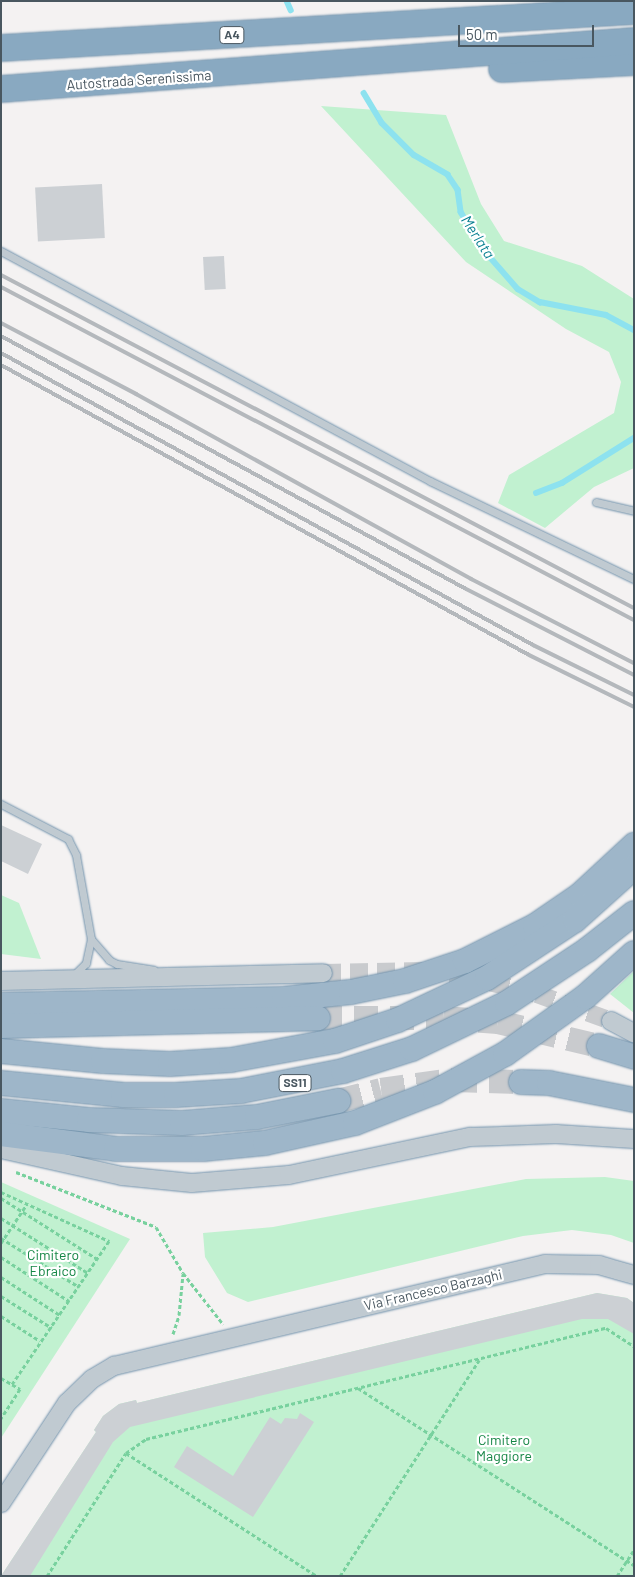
<!DOCTYPE html>
<html>
<head>
<meta charset="utf-8">
<style>
  body { margin:0 }
  #map { position:relative; width:635px; height:1577px; overflow:hidden; background:#f4f2f2; font-family:Barlow,sans-serif }
  div>[style] { position:absolute }
  .green>* { inset:0; background:#c1f1d0 }
  .stream>* { height:5.5px; margin:-2.75px; padding:0 2.75px; transform-origin:2.75px; border-radius:2.75px; background:#8de2ef }
  .building>* { inset:0; background:#ccd0d4; transform-origin:0 0 }
  .tertiary-tunnel>* { height:18px; margin-top:-9px; transform-origin:0; background:repeating-linear-gradient(90deg,#c9cbce 0 18px,transparent 0 27px) }
  .trunk-tunnel>* { height:24px; margin-top:-12px; transform-origin:0; background:repeating-linear-gradient(90deg,#c9cbce 0 24px,transparent 0 36px) }
  .path>* { height:3px; margin-top:-1.5px; transform-origin:0; background:repeating-linear-gradient(90deg,#78d19e 0 4px,transparent 0 6.5px) }
  .roads { filter:drop-shadow(0 0 1px #7494ad) drop-shadow(0 0 1px #7494ad) }
  .service>* { height:7px; margin:-3.5px; padding:0 3.5px; transform-origin:3.5px; border-radius:3.5px; background:#c0cad1 }
  .tertiary>* { height:18px; margin:-9px; padding:0 9px; transform-origin:9px; border-radius:9px; background:#c0cad1 }
  .trunk>* { height:24px; margin:-12px; padding:0 12px; transform-origin:12px; border-radius:12px; background:#9eb6c9 }
  .motorway>* { height:26px; margin:-13px; padding:0 13px; transform-origin:13px; border-radius:13px; background:#89a9c1 }
  .rail>* { height:4px; margin:-2px; padding:0 2px; transform-origin:2px; border-radius:2px; background:#b4b8bc }
  span { translate:-50% -50%; white-space:nowrap; text-align:center; line-height:1.15; -webkit-text-stroke:4.5px #fff; paint-order:stroke }
  .shield-label span { padding:1px 4px; background:#fff; border:1px solid; border-radius:4px; -webkit-text-stroke-width:0 }
  .shield-label { font-size:12px; color:#495760; font-weight:700 }
  .street-label { font-size:14px; color:#495760 }
  .park-label { font-size:14px; color:#158645 }
  .water-label { font-size:15px; color:#0b8193; font-style:italic }
  .frame { position:absolute; inset:0; border:2px solid #495760; pointer-events:none }
  .scale { position:absolute; left:458px; top:25px; width:136px; height:22px; box-sizing:border-box; border:2px solid #495760; border-top:0; padding-left:6px; font-size:15px; line-height:18px; white-space:nowrap; color:#495760; -webkit-text-stroke:4px #fff; paint-order:stroke }
</style>
</head>
<body>
<div id="map">
  <div class="green">
    <div style="clip-path:polygon(321px 106px,446px 115px,481px 204px,504px 241px,582px 266px,634px 299px,634px 468px,594px 487px,545px 528px,498px 503px,509px 475px,614px 413px,621px 382px,609px 352px,566px 329px,466px 262px)"></div>
    <div style="clip-path:polygon(1px 895px,19px 903px,41px 959px,1px 954px)"></div>
    <div style="clip-path:polygon(634px 971px,634px 1013px,610px 994px)"></div>
    <div style="clip-path:polygon(605px 1177px,634px 1181px,634px 1243px,611px 1235px,572px 1230px,523px 1236px,248px 1302px,227px 1293px,205px 1257px,203px 1233px,273px 1227px,526px 1179px)"></div>
    <div style="clip-path:polygon(1px 1182px,130px 1239px,1px 1438px)"></div>
    <div style="clip-path:polygon(597px 1293px,627px 1298px,634px 1303px,634px 1576px,1px 1576px,96px 1432px,94px 1430px,103px 1416px,119px 1404px,136px 1400px,137px 1403px)"></div>
  </div>
  <div class="stream">
    <div style="left:287px;top:1px;width:10px;rotate:66deg"></div>
    <div style="left:364px;top:93px;width:35px;rotate:59deg"></div>
    <div style="left:382px;top:123px;width:45px;rotate:45deg"></div>
    <div style="left:414px;top:155px;width:39px;rotate:30deg"></div>
    <div style="left:448px;top:175px;width:18px;rotate:56deg"></div>
    <div style="left:458px;top:190px;width:22px;rotate:82deg"></div>
    <div style="left:461px;top:212px;width:43px;rotate:59.3deg"></div>
    <div style="left:483px;top:249px;width:53px;rotate:48.8deg"></div>
    <div style="left:518px;top:289px;width:26px;rotate:31deg"></div>
    <div style="left:540px;top:302px;width:67px;rotate:11.1deg"></div>
    <div style="left:606px;top:315px;width:32px;rotate:28deg"></div>
    <div style="left:536px;top:493px;width:28px;rotate:-21deg"></div>
    <div style="left:562px;top:483px;width:85px;rotate:-32deg"></div>
  </div>
  <div class="building">
    <div style="left:102px;top:184px;width:54px;height:67px;rotate:87deg"></div>
    <div style="left:224px;top:256px;width:33px;height:21px;rotate:87deg"></div>
    <div style="clip-path:polygon(1px 825px,42px 844px,28px 874px,1px 861px)"></div>
    <div style="clip-path:polygon(597px 1293px,627px 1298px,634px 1303px,634px 1334px,608px 1319px,582px 1319px,130px 1427px,113px 1442px,30px 1576px,1px 1576px,96px 1432px,94px 1430px,103px 1416px,119px 1404px,136px 1400px,137px 1403px)"></div>
    <div style="clip-path:polygon(300px 1413px,314px 1422px,253px 1517px,174px 1467px,187px 1446px,233px 1476px,270px 1417px,281px 1424px,285px 1418px,297px 1419px)"></div>
  </div>
  <div class="tertiary-tunnel">
    <div style="left:323px;top:973px;width:100px;rotate:-1.1deg"></div>
    <div style="left:423px;top:971px;width:42px;rotate:6.8deg"></div>
    <div style="left:465px;top:976px;width:74px;rotate:14deg"></div>
    <div style="left:537px;top:994px;width:79px;rotate:20deg"></div>
  </div>
  <div class="trunk-tunnel">
    <div style="left:318px;top:1018px;width:125px"></div>
    <div style="left:443px;top:1018px;width:55px;rotate:4.2deg"></div>
    <div style="left:498px;top:1022px;width:104px;rotate:13.4deg"></div>
    <div style="left:338px;top:1101px;width:44px;rotate:-14.3deg"></div>
    <div style="left:381px;top:1090px;width:73px;rotate:-7.9deg"></div>
    <div style="left:453px;top:1080px;width:68px;rotate:1.7deg"></div>
  </div>
  <div class="path">
    <div style="left:16px;top:1172px;width:150px;rotate:21.4deg"></div>
    <div style="left:156px;top:1227px;width:53px;rotate:59.6deg"></div>
    <div style="left:183px;top:1273px;width:65px;rotate:51.9deg"></div>
    <div style="left:1px;top:1192px;width:119px;rotate:24.4deg"></div>
    <div style="left:109px;top:1241px;width:173px;rotate:124.1deg"></div>
    <div style="left:1px;top:1198px;width:114px;rotate:32.4deg"></div>
    <div style="left:1px;top:1218px;width:103px;rotate:32.3deg"></div>
    <div style="left:1px;top:1238px;width:92px;rotate:32.1deg"></div>
    <div style="left:1px;top:1243px;width:47px;rotate:-56.3deg"></div>
    <div style="left:1px;top:1257px;width:81px;rotate:32.9deg"></div>
    <div style="left:1px;top:1277px;width:70px;rotate:32.8deg"></div>
    <div style="left:1px;top:1296px;width:60px;rotate:32.1deg"></div>
    <div style="left:1px;top:1316px;width:46px;rotate:32.7deg"></div>
    <div style="left:173px;top:1334px;width:20px;rotate:-72deg"></div>
    <div style="left:179px;top:1315px;width:41px;rotate:-84.4deg"></div>
    <div style="left:1px;top:1378px;width:22px;rotate:30deg"></div>
    <div style="left:20px;top:1389px;width:35px;rotate:123deg"></div>
    <div style="left:358px;top:1388px;width:328px;rotate:32.7deg"></div>
    <div style="left:126px;top:1453px;width:227px;rotate:32.8deg"></div>
    <div style="left:47px;top:1576px;width:146px;rotate:-57.3deg"></div>
    <div style="left:126px;top:1453px;width:24px;rotate:-35deg"></div>
    <div style="left:146px;top:1439px;width:473px;rotate:-13.6deg"></div>
    <div style="left:606px;top:1328px;width:33px;rotate:33deg"></div>
    <div style="left:340px;top:1576px;width:257px;rotate:-57.2deg"></div>
    <div style="left:617px;top:1576px;width:31px;rotate:-57deg"></div>
  </div>
  <div class="roads">
    <div class="service">
      <div style="left:1px;top:251px;width:487px;rotate:28.2deg"></div>
      <div style="left:430px;top:481px;width:226px;rotate:25.7deg"></div>
      <div style="left:596px;top:502px;width:39px;rotate:13deg"></div>
      <div style="left:1px;top:804px;width:76px;rotate:27.6deg"></div>
      <div style="left:68px;top:839px;width:18px;rotate:63deg"></div>
      <div style="left:76px;top:855px;width:85px;rotate:79.9deg"></div>
      <div style="left:91px;top:939px;width:25px;rotate:102deg"></div>
      <div style="left:86px;top:963px;width:16px;rotate:135deg"></div>
      <div style="left:91px;top:939px;width:28px;rotate:49deg"></div>
      <div style="left:109px;top:960px;width:9px;rotate:27deg"></div>
      <div style="left:117px;top:964px;width:37px;rotate:9deg"></div>
    </div>
    <div class="tertiary">
      <div style="left:1px;top:981px;width:322px;rotate:-1.4deg"></div>
      <div style="left:611px;top:1021px;width:26px;rotate:28deg"></div>
      <div style="left:1px;top:1149px;width:124px;rotate:12.6deg"></div>
      <div style="left:122px;top:1176px;width:70px;rotate:5.7deg"></div>
      <div style="left:192px;top:1183px;width:97px;rotate:-4.7deg"></div>
      <div style="left:289px;top:1175px;width:185px;rotate:-11.9deg"></div>
      <div style="left:470px;top:1137px;width:86px;rotate:-2deg"></div>
      <div style="left:556px;top:1134px;width:78px;rotate:3.7deg"></div>
      <div style="left:1px;top:1503px;width:120px;rotate:-56.6deg"></div>
      <div style="left:67px;top:1403px;width:35px;rotate:-44deg"></div>
      <div style="left:92px;top:1379px;width:26px;rotate:-31deg"></div>
      <div style="left:114px;top:1366px;width:443px;rotate:-13.3deg"></div>
      <div style="left:545px;top:1264px;width:54px;rotate:1.1deg"></div>
      <div style="left:599px;top:1265px;width:36px;rotate:16deg"></div>
    </div>
    <div class="trunk">
      <div style="left:1px;top:1005px;width:283px;rotate:-1.2deg"></div>
      <div style="left:284px;top:999px;width:67px;rotate:-6deg"></div>
      <div style="left:351px;top:992px;width:55px;rotate:-11.5deg"></div>
      <div style="left:405px;top:981px;width:63px;rotate:-18.4deg"></div>
      <div style="left:465px;top:961px;width:78px;rotate:-26.6deg"></div>
      <div style="left:535px;top:926px;width:55px;rotate:-34.6deg"></div>
      <div style="left:580px;top:895px;width:74px;rotate:-42.8deg"></div>
      <div style="left:1px;top:1026px;width:317px;rotate:-1.4deg"></div>
      <div style="left:599px;top:1046px;width:37px;rotate:17deg"></div>
      <div style="left:1px;top:1051px;width:102px;rotate:5.6deg"></div>
      <div style="left:103px;top:1061px;width:67px;rotate:2.6deg"></div>
      <div style="left:170px;top:1064px;width:61px;rotate:-3.8deg"></div>
      <div style="left:231px;top:1060px;width:106px;rotate:-10.4deg"></div>
      <div style="left:335px;top:1041px;width:66px;rotate:-18.4deg"></div>
      <div style="left:398px;top:1020px;width:98px;rotate:-25.3deg"></div>
      <div style="left:487px;top:978px;width:105px;rotate:-33.4deg"></div>
      <div style="left:575px;top:920px;width:79px;rotate:-41.9deg"></div>
      <div style="left:521px;top:1082px;width:28px;rotate:2deg"></div>
      <div style="left:549px;top:1083px;width:87px;rotate:11.3deg"></div>
      <div style="left:1px;top:1083px;width:123px;rotate:5.6deg"></div>
      <div style="left:123px;top:1095px;width:53px"></div>
      <div style="left:176px;top:1095px;width:65px;rotate:-3.5deg"></div>
      <div style="left:241px;top:1091px;width:104px;rotate:-11.1deg"></div>
      <div style="left:343px;top:1071px;width:72px;rotate:-17.7deg"></div>
      <div style="left:412px;top:1049px;width:106px;rotate:-25.8deg"></div>
      <div style="left:507px;top:1003px;width:96px;rotate:-33.5deg"></div>
      <div style="left:587px;top:950px;width:60px;rotate:-38.2deg"></div>
      <div style="left:1px;top:1111px;width:88px;rotate:5.8deg"></div>
      <div style="left:89px;top:1120px;width:93px;rotate:1.8deg"></div>
      <div style="left:182px;top:1123px;width:75px;rotate:-4.6deg"></div>
      <div style="left:257px;top:1117px;width:83px;rotate:-11.2deg"></div>
      <div style="left:1px;top:1134px;width:116px;rotate:7.4deg"></div>
      <div style="left:116px;top:1149px;width:87px"></div>
      <div style="left:203px;top:1149px;width:62px;rotate:-5.5deg"></div>
      <div style="left:265px;top:1143px;width:92px;rotate:-12.5deg"></div>
      <div style="left:355px;top:1123px;width:86px;rotate:-21.2deg"></div>
      <div style="left:435px;top:1092px;width:80px;rotate:-28.5deg"></div>
      <div style="left:505px;top:1054px;width:98px;rotate:-35.5deg"></div>
      <div style="left:585px;top:997px;width:66px;rotate:-41.9deg"></div>
    </div>
    <div class="motorway">
      <div style="left:1px;top:48px;width:634px;rotate:-3.35deg"></div>
      <div style="left:502px;top:69px;width:132px;rotate:-3deg"></div>
      <div style="left:1px;top:89px;width:635px;rotate:-4.34deg"></div>
    </div>
  </div>
  <div class="rail">
    <div style="left:1px;top:275px;width:715px;rotate:27.75deg"></div>
    <div style="left:1px;top:287px;width:715px;rotate:27.75deg"></div>
    <div style="left:1px;top:323px;width:153px;rotate:27.7deg"></div>
    <div style="left:136px;top:394px;width:383px;rotate:28.9deg"></div>
    <div style="left:471px;top:579px;width:183px;rotate:27.3deg"></div>
    <div style="left:1px;top:336px;width:529px;rotate:28.55deg"></div>
    <div style="left:466px;top:589px;width:189px;rotate:27.1deg"></div>
    <div style="left:1px;top:353px;width:607px;rotate:28.76deg"></div>
    <div style="left:533px;top:645px;width:113px;rotate:26.3deg"></div>
    <div style="left:1px;top:365px;width:602px;rotate:28.78deg"></div>
    <div style="left:529px;top:655px;width:117px;rotate:26.3deg"></div>
  </div>
  <div class="shield-label">
    <span style="left:232px;top:35px">A4</span>
    <span style="left:295px;top:1083px">SS11</span>
  </div>
  <div class="street-label">
    <span style="left:139px;top:80px;rotate:-4deg">Autostrada Serenissima</span>
    <span style="left:433px;top:1290px;rotate:-13deg">Via Francesco Barzaghi</span>
  </div>
  <div class="park-label">
    <span style="left:53px;top:1263px">Cimitero<br>Ebraico</span>
    <span style="left:504px;top:1448px">Cimitero<br>Maggiore</span>
  </div>
  <div class="water-label">
    <span style="left:478px;top:237px;rotate:57deg">Merlata</span>
  </div>
  <div class="frame"></div>
  <div class="scale">50 m</div>
</div>
</body>
</html>
